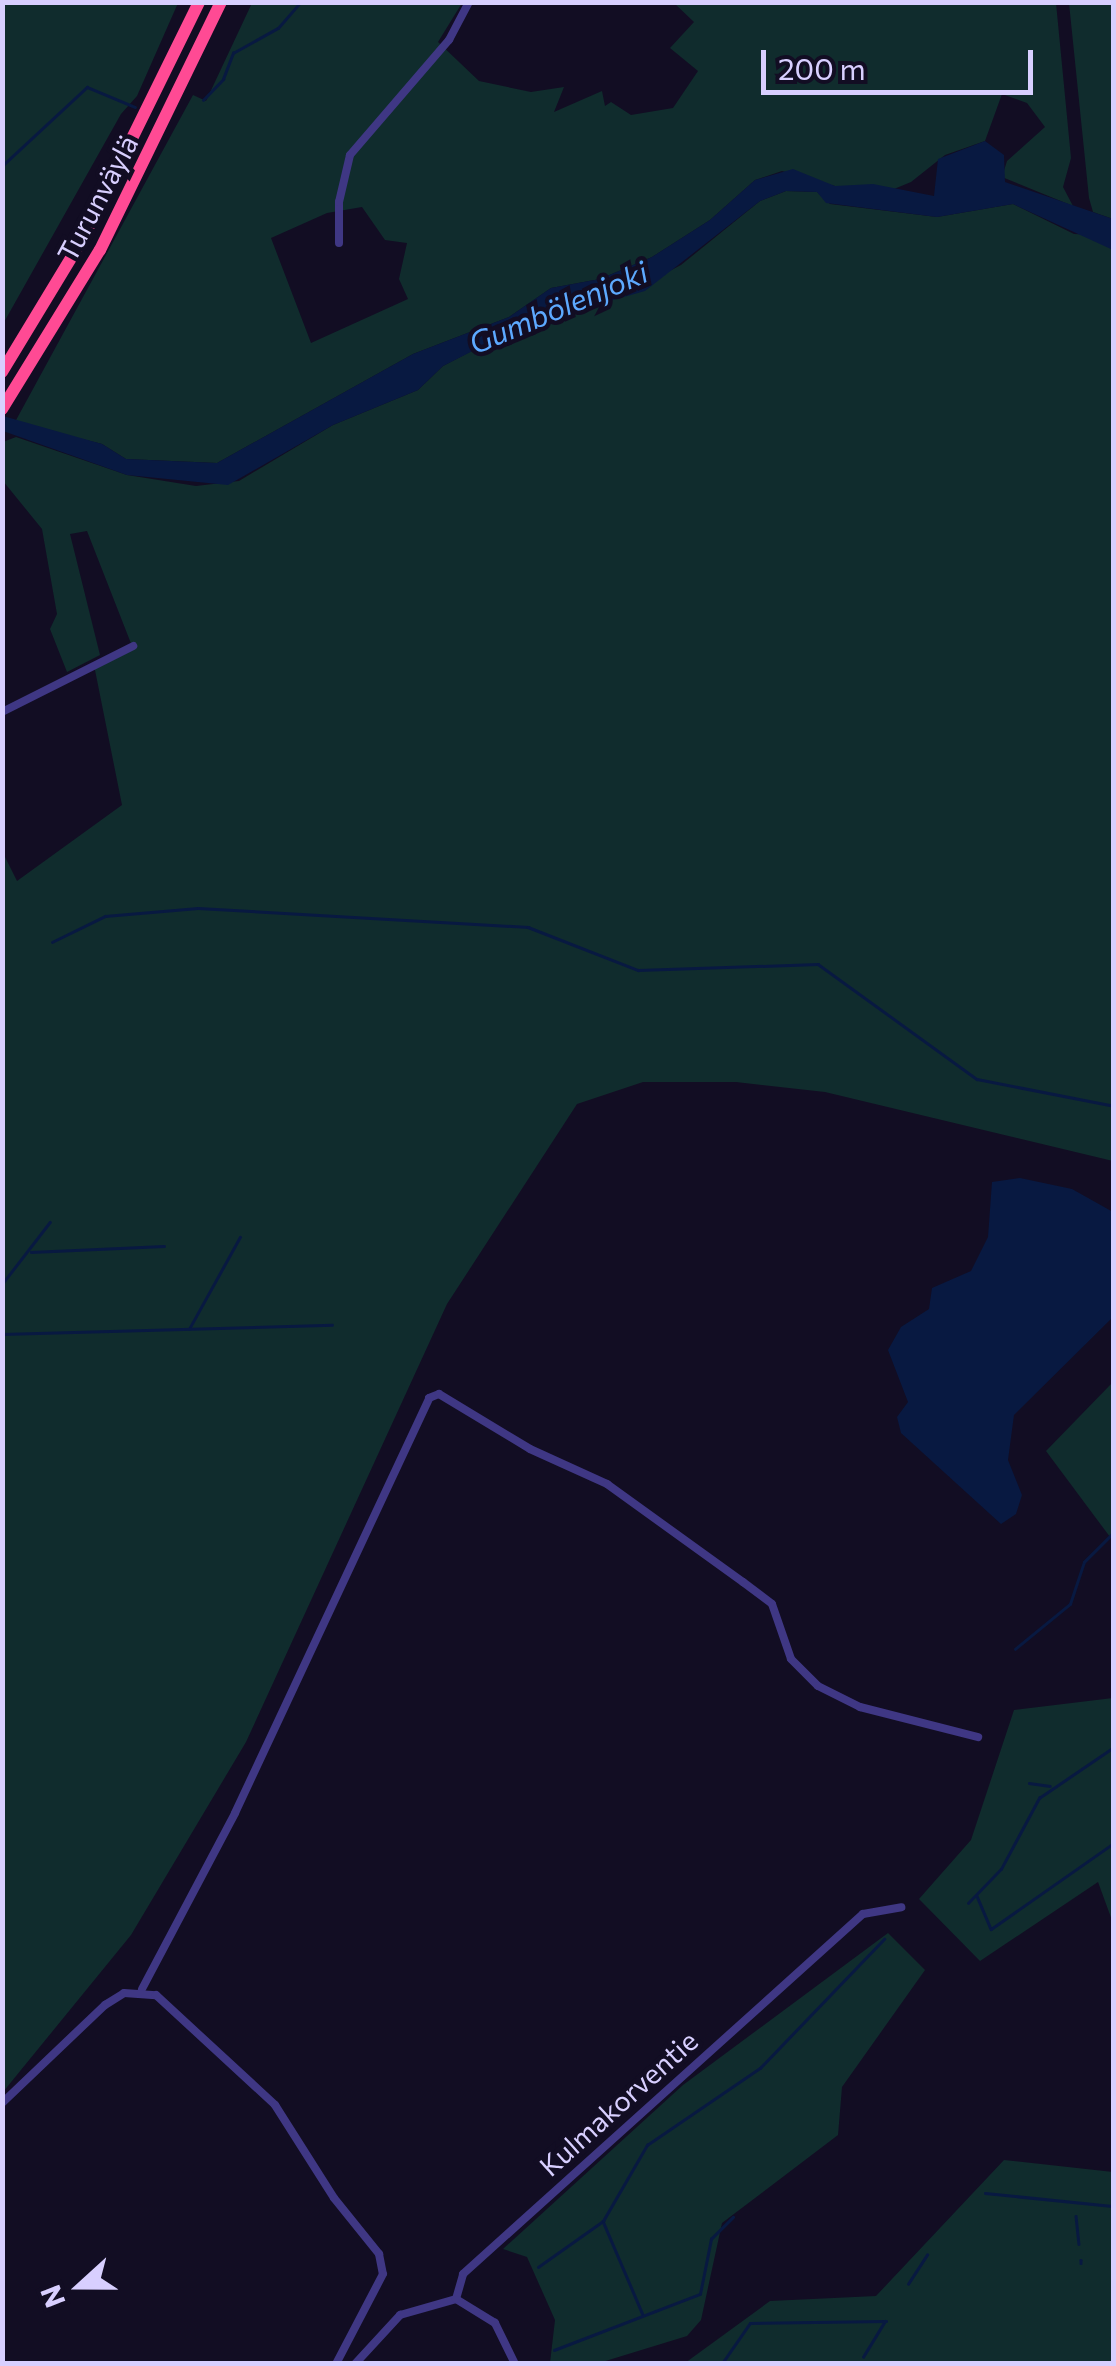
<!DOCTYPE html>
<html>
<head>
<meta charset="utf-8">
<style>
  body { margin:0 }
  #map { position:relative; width:1116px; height:2366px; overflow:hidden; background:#120d23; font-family:Commissioner,sans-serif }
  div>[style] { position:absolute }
  .green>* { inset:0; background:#102c2d }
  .water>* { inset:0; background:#081941 }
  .stream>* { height:2.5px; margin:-1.25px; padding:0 1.25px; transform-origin:1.25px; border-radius:1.25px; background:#081941 }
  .minor>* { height:8px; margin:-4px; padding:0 4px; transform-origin:4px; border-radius:4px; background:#3f3784 }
  .motorway>* { height:12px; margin:-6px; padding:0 6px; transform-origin:6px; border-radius:6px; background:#ff4a94 }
  span { translate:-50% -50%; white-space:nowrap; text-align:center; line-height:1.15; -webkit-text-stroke:9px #120d23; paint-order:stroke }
  .street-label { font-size:28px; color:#d8cfff }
  .water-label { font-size:30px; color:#5da9ff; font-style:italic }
  .frame { position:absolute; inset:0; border:5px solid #d8cfff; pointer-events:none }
  .north { position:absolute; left:30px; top:2236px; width:100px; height:100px; -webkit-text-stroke:8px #120d23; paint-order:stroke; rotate:249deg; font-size:28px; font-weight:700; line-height:40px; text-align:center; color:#d8cfff }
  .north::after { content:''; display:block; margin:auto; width:35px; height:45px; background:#d8cfff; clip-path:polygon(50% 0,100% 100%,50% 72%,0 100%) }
  .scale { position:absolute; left:761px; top:50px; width:272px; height:45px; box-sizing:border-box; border:5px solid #d8cfff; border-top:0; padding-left:12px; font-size:30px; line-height:35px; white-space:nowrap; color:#d8cfff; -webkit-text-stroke:8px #120d23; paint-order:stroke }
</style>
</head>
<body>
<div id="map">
  <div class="green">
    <div style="clip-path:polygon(3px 2px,178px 3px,137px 96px,121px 114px,3px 324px)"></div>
    <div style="clip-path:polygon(evenodd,252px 3px,462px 3px,438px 42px,479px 81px,531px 92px,564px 87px,554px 112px,602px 91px,605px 106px,611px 102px,631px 115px,673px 108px,698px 71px,670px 48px,694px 22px,674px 3px,1056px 3px,1071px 158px,1063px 187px,1073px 206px,1002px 177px,1007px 161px,1045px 127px,1027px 103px,1002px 94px,985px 141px,945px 155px,911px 182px,894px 189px,835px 186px,782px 171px,755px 180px,710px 220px,652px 257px,600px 279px,551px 288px,509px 317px,413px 354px,217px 463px,126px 459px,102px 444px,15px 422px,193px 95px,206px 101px,252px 3px,362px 207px,385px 240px,407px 243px,399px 279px,408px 299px,311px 343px,271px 238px,327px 213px,362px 207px)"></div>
    <div style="clip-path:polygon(1069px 3px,1113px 3px,1113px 219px,1093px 212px,1089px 198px)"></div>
    <div style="clip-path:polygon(786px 191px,817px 192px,830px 204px,937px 217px,1013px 204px,1074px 234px,1113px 236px,1113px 1161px,825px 1092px,736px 1082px,643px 1082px,577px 1104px,447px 1304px,246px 1742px,131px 1935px,3px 2092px,2px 851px,17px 881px,122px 805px,94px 665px,132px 646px,87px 531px,70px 534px,100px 655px,67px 672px,50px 629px,57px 614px,42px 529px,3px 481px,3px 442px,16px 437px,127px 475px,196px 486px,239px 481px,333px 425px,418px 390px,443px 366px,510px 331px,523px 318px,620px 297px,681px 265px,760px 201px)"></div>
    <div style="clip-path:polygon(1113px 1382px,1113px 1541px,1046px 1451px)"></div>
    <div style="clip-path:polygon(1113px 1698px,1113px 1923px,1098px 1882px,980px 1961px,919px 1899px,971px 1840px,1014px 1710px)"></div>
    <div style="clip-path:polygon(888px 1933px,925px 1970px,842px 2087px,838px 2135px,722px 2223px,701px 2320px,687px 2336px,599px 2363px,550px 2363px,555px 2320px,527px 2257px,503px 2249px,683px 2085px)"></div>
    <div style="clip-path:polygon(1004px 2160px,1113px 2172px,1113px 2363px,685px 2363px,770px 2301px,876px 2296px)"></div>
  </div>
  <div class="water">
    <div style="clip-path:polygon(985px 141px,1004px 155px,1005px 182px,1113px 219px,1113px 250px,1013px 204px,937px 217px,826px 203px,817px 192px,786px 191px,760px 201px,645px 291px,556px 316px,523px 318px,510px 332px,443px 366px,418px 390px,333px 425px,228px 485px,127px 475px,3px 431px,3px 416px,102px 444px,126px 459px,217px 463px,413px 354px,509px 317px,551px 288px,600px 279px,652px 257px,710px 220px,755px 180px,793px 169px,835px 186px,873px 184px,934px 196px,938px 159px)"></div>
    <div style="clip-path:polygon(1020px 1178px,1072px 1189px,1113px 1212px,1113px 1317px,1014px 1415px,1008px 1460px,1022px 1495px,1016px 1514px,1001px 1524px,901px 1433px,897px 1417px,908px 1402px,888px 1350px,901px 1327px,929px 1309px,932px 1288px,971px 1271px,988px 1237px,992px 1182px)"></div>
  </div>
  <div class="stream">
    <div style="left:203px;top:100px;width:29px;rotate:-46deg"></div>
    <div style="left:223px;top:79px;width:28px;rotate:-69deg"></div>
    <div style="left:233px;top:53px;width:51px;rotate:-29.1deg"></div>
    <div style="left:278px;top:28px;width:35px;rotate:-49deg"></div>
    <div style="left:2px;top:166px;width:116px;rotate:-42.9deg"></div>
    <div style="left:87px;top:87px;width:52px;rotate:22.6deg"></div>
    <div style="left:52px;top:942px;width:59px;rotate:-26.1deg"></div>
    <div style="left:105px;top:916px;width:93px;rotate:-4.9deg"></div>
    <div style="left:198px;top:908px;width:331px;rotate:3.3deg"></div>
    <div style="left:528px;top:927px;width:118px;rotate:21.4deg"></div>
    <div style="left:638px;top:970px;width:180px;rotate:-1.9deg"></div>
    <div style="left:818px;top:964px;width:196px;rotate:35.9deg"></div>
    <div style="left:977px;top:1079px;width:140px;rotate:11.1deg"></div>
    <div style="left:31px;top:1252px;width:133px;rotate:-2.6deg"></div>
    <div style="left:2px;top:1284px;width:78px;rotate:-52.3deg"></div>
    <div style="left:189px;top:1329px;width:105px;rotate:-61deg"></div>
    <div style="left:2px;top:1334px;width:330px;rotate:-1.6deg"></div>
    <div style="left:1015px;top:1649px;width:71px;rotate:-39.3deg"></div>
    <div style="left:1070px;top:1604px;width:44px;rotate:-71.6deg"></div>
    <div style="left:1084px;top:1562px;width:42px;rotate:-45deg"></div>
    <div style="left:1029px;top:1783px;width:21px;rotate:8deg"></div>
    <div style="left:977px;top:1896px;width:36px;rotate:67deg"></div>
    <div style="left:991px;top:1929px;width:150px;rotate:-35deg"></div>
    <div style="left:968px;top:1903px;width:47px;rotate:-45.9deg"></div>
    <div style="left:1001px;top:1869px;width:81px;rotate:-61.8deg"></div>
    <div style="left:1039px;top:1798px;width:91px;rotate:-34.2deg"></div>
    <div style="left:985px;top:2193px;width:130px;rotate:5.8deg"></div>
    <div style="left:1076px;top:2216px;width:28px;rotate:84deg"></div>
    <div style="left:603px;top:2221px;width:102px;rotate:66.9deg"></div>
    <div style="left:1081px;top:2260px;width:3px;rotate:90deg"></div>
    <div style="left:538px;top:2267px;width:80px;rotate:-35.3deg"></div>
    <div style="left:603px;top:2221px;width:88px;rotate:-59.9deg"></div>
    <div style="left:647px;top:2145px;width:137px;rotate:-34.3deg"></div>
    <div style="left:760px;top:2068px;width:179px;rotate:-46.1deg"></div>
    <div style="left:908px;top:2284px;width:35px;rotate:-57deg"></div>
    <div style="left:554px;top:2350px;width:156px;rotate:-21deg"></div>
    <div style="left:700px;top:2294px;width:56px;rotate:-78.7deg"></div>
    <div style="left:711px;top:2239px;width:31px;rotate:-45deg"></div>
    <div style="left:863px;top:2357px;width:42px;rotate:-58.6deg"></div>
    <div style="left:723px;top:2362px;width:47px;rotate:-55.3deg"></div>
    <div style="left:750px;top:2323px;width:136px;rotate:-0.8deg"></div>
    <div style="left:858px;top:2364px;width:1px;rotate:-45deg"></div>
  </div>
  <div class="minor">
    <div style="left:339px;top:243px;width:41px;rotate:-90deg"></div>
    <div style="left:339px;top:202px;width:48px;rotate:-76.8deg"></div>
    <div style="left:350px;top:155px;width:152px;rotate:-49.3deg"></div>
    <div style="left:449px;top:40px;width:43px;rotate:-62.2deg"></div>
    <div style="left:2px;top:712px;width:147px;rotate:-26.7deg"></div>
    <div style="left:142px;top:1989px;width:199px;rotate:-62.1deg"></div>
    <div style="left:235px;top:1813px;width:458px;rotate:-64.9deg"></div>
    <div style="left:429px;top:1398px;width:11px;rotate:-22deg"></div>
    <div style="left:439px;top:1394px;width:106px;rotate:31.1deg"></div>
    <div style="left:530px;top:1449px;width:85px;rotate:24.4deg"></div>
    <div style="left:607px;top:1484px;width:168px;rotate:35.8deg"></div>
    <div style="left:743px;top:1582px;width:36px;rotate:37deg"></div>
    <div style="left:772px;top:1604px;width:58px;rotate:70.9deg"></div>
    <div style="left:791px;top:1659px;width:38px;rotate:45deg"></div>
    <div style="left:818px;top:1686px;width:47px;rotate:26.6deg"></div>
    <div style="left:860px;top:1707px;width:122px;rotate:14.3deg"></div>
    <div style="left:2px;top:2103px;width:142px;rotate:-43.6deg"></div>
    <div style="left:105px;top:2005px;width:22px;rotate:-32deg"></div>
    <div style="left:124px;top:1993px;width:32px;rotate:4deg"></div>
    <div style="left:156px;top:1995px;width:162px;rotate:42.7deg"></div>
    <div style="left:275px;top:2105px;width:110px;rotate:57.6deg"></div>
    <div style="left:334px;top:2198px;width:72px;rotate:51.2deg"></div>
    <div style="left:379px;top:2254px;width:20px;rotate:79deg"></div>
    <div style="left:383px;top:2274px;width:102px;rotate:117.6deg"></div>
    <div style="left:355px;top:2364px;width:67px;rotate:-47.4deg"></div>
    <div style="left:400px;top:2315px;width:58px;rotate:-15.9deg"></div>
    <div style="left:515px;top:2364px;width:46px;rotate:-116deg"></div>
    <div style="left:495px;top:2323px;width:46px;rotate:-148.4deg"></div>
    <div style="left:456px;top:2299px;width:26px;rotate:-74deg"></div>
    <div style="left:463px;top:2274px;width:538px;rotate:-41.99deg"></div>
    <div style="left:863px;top:1914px;width:39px;rotate:-10deg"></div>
  </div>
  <div class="motorway">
    <div style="left:2px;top:372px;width:157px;rotate:-58.8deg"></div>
    <div style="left:83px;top:238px;width:263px;rotate:-63.8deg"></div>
    <div style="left:2px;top:409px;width:187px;rotate:-58.4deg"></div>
    <div style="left:100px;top:250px;width:276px;rotate:-64deg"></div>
  </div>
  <div class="street-label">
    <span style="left:97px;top:198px;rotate:-62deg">Turunväylä</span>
    <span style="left:618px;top:2103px;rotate:-42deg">Kulmakorventie</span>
  </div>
  <div class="water-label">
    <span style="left:558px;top:307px;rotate:-23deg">Gumbölenjoki</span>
  </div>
  <div class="frame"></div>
  <div class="north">N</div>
  <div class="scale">200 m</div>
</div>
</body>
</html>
